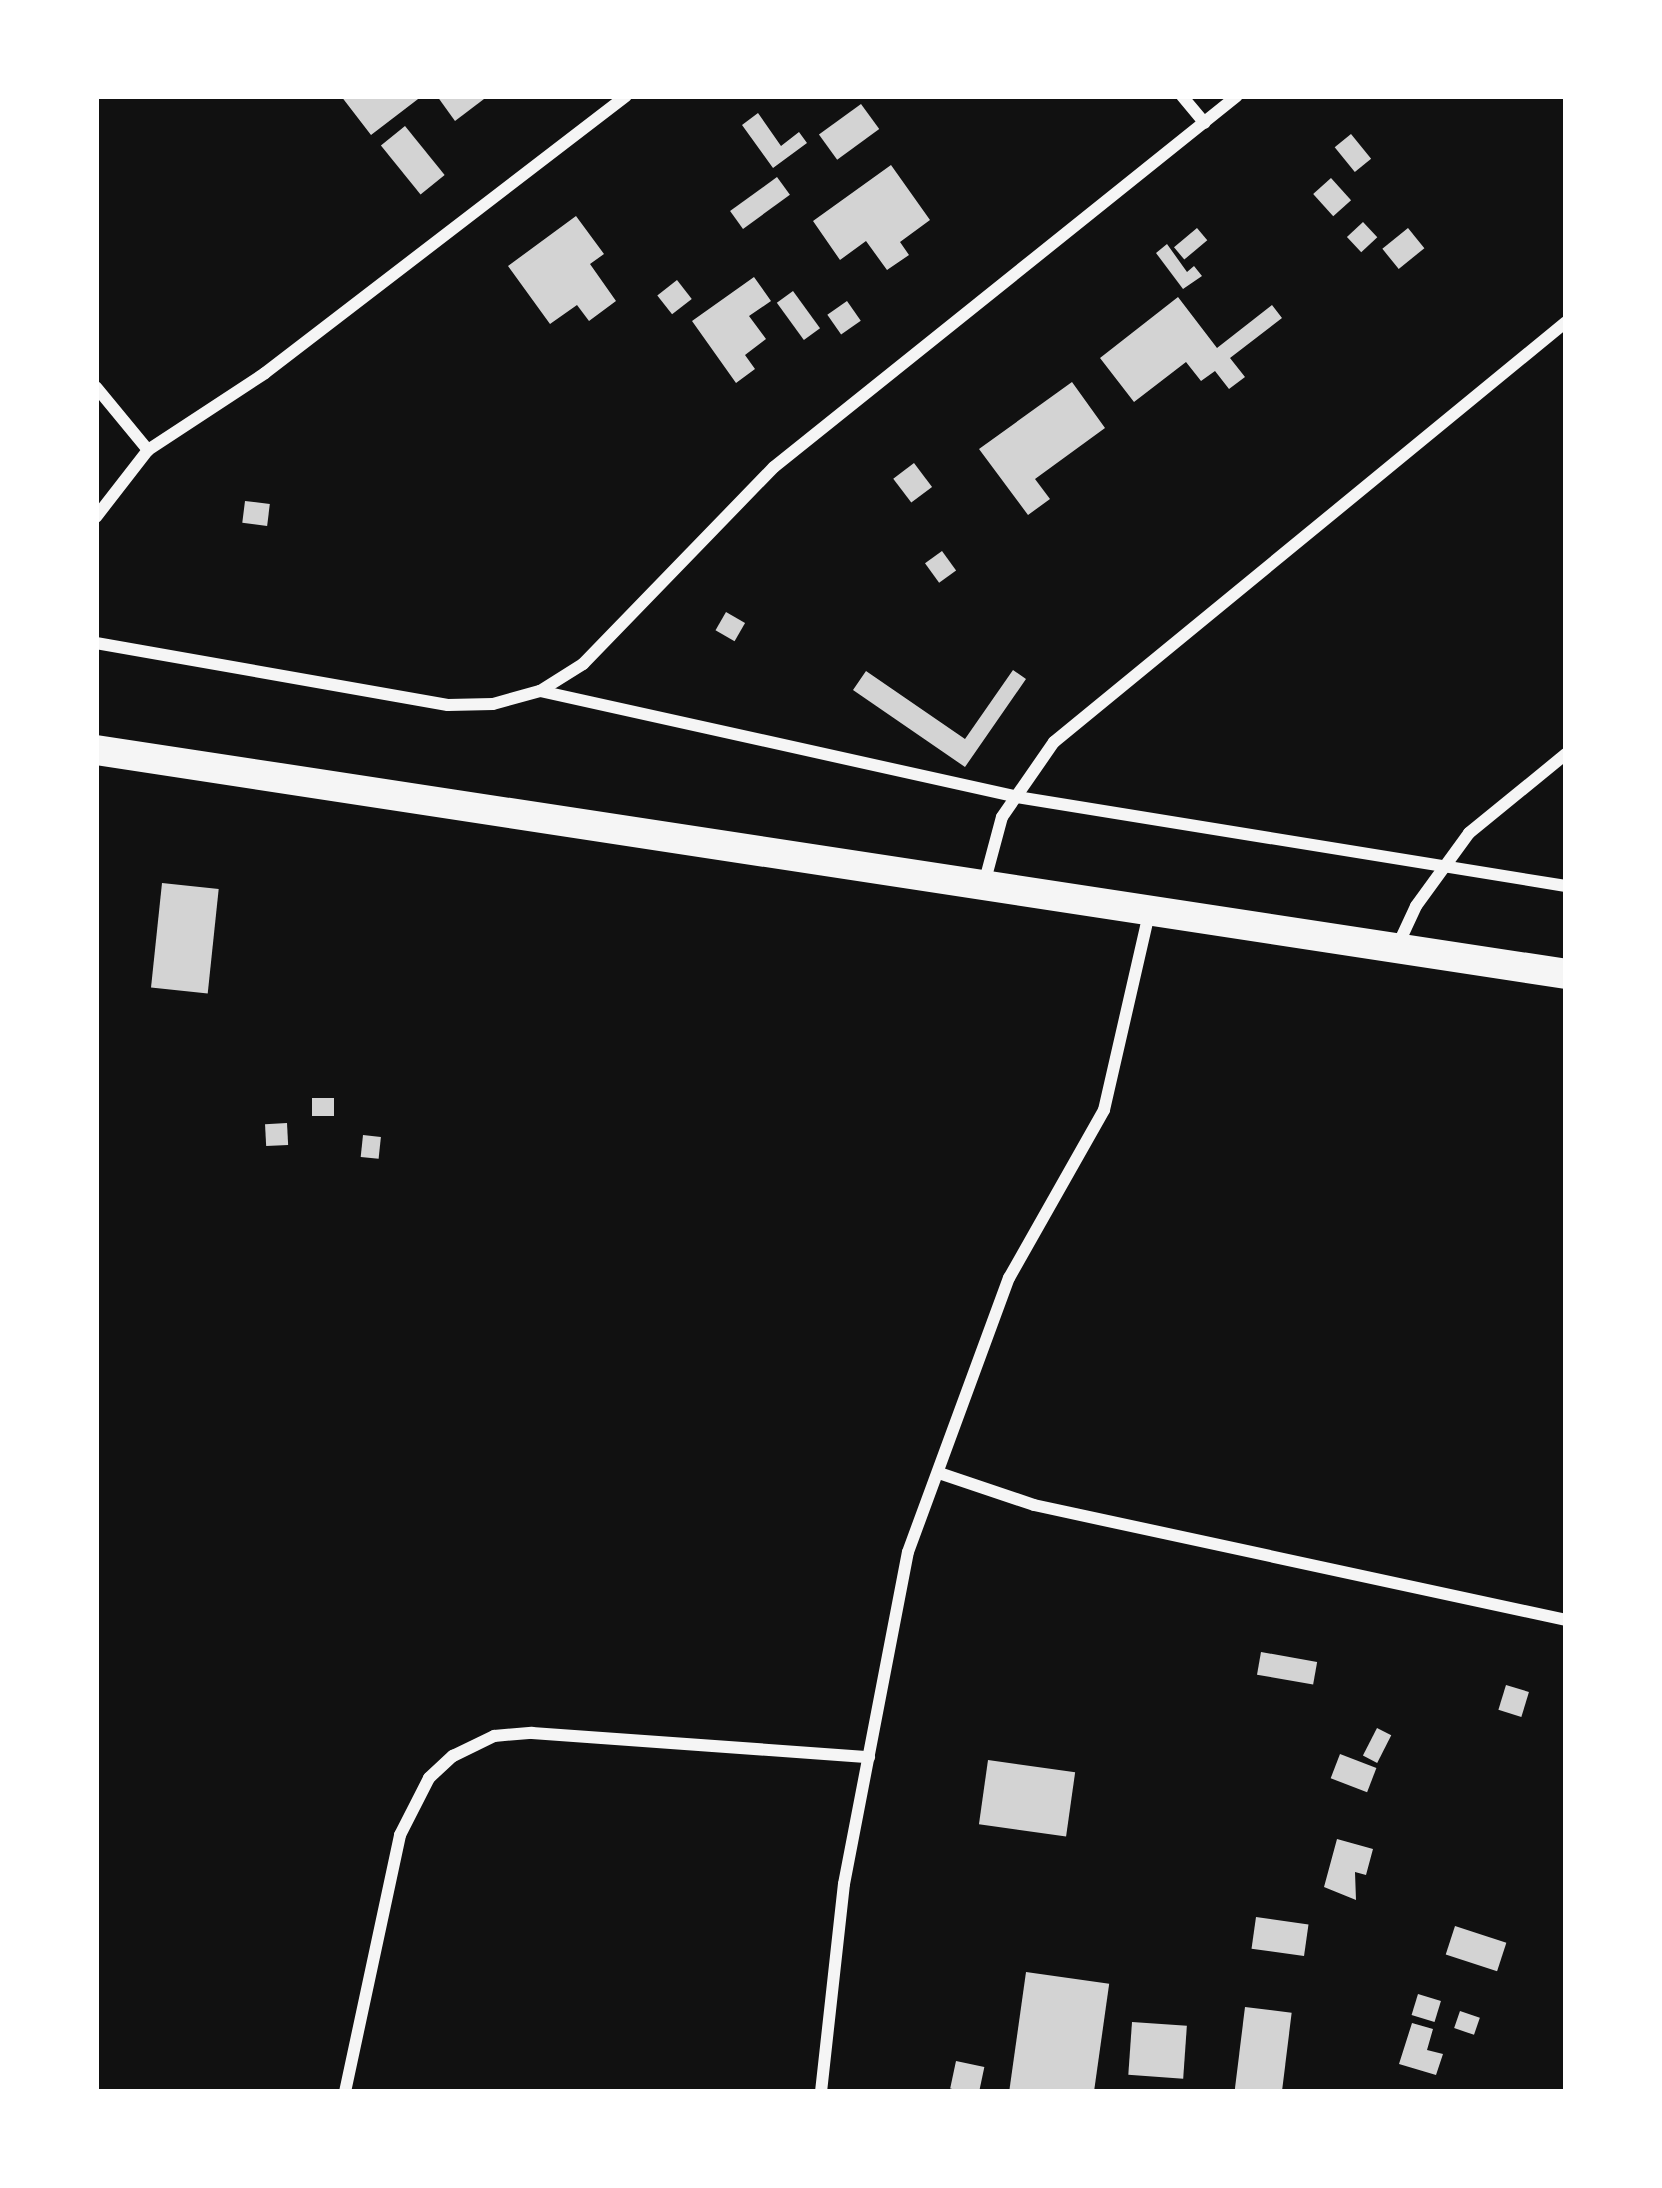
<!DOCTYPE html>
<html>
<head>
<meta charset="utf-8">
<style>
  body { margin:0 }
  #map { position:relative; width:1662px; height:2188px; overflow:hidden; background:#111; font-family:Figtree,sans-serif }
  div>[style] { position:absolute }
  .building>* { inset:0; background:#d3d3d3; transform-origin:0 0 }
  .minor>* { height:12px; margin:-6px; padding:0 6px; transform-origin:6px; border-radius:6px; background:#f5f5f5 }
  .trunk>* { height:30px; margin:-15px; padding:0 15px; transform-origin:15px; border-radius:15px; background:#f5f5f5 }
  span { translate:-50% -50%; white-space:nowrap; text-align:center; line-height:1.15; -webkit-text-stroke:10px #fff; paint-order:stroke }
  .frame { position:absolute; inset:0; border:99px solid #fff; pointer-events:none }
</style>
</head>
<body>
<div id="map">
  <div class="building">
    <div style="clip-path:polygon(341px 96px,371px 98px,422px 96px,371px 135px)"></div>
    <div style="clip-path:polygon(437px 96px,482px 96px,484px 99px,455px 121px)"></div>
    <div style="left:861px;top:104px;width:31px;height:52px;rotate:54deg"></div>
    <div style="clip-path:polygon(758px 113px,781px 146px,799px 132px,807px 143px,773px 168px,742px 125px)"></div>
    <div style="left:405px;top:126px;width:63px;height:31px;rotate:51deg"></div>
    <div style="left:1351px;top:134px;width:32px;height:21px;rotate:51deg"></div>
    <div style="clip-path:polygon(891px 165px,930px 220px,900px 242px,909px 255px,887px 270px,866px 241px,840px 260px,813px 221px)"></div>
    <div style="left:777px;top:177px;width:22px;height:58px;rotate:54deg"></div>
    <div style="left:1331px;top:178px;width:30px;height:24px;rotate:48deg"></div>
    <div style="clip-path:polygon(576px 216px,604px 254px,590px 264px,616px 301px,589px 321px,577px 305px,550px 324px,508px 266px)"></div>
    <div style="left:1363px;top:222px;width:21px;height:22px;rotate:47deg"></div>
    <div style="left:1197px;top:228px;width:16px;height:30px;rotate:50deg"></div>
    <div style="left:1408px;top:228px;width:26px;height:33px;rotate:51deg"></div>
    <div style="clip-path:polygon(1167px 244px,1187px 272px,1194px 266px,1202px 276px,1183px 289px,1156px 253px)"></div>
    <div style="clip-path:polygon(754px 277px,771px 301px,749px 316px,766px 339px,745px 355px,755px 369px,736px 383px,692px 321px)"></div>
    <div style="left:677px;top:280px;width:24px;height:25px;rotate:52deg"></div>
    <div style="left:793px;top:291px;width:46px;height:20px;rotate:54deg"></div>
    <div style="clip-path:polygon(1178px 297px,1217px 348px,1272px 305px,1282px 318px,1230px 358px,1245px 377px,1229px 389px,1215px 371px,1201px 381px,1186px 362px,1134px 402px,1100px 358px)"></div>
    <div style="left:847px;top:301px;width:24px;height:24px;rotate:55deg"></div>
    <div style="clip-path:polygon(1072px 382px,1105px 428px,1035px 479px,1050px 499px,1028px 515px,979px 449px)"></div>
    <div style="left:914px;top:463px;width:30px;height:26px;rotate:53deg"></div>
    <div style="left:245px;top:501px;width:25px;height:22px;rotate:7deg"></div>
    <div style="left:942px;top:551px;width:24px;height:21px;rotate:54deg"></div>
    <div style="left:726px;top:612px;width:22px;height:21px;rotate:30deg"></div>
    <div style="clip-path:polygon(1013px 670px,1026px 679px,965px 767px,853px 690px,866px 671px,965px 739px)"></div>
    <div style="left:162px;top:883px;width:57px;height:105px;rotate:6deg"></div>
    <div style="left:312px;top:1098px;width:22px;height:18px"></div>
    <div style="left:287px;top:1123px;width:22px;height:22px;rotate:87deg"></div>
    <div style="left:363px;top:1135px;width:18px;height:22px;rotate:6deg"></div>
    <div style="left:1261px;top:1652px;width:57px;height:23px;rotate:10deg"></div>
    <div style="left:1506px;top:1685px;width:24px;height:26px;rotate:17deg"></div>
    <div style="left:1377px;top:1728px;width:16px;height:31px;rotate:27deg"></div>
    <div style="left:1340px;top:1754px;width:39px;height:26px;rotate:21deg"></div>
    <div style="left:988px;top:1760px;width:88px;height:65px;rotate:8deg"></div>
    <div style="clip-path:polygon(1337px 1839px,1373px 1849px,1366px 1875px,1355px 1872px,1356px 1900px,1324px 1887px)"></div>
    <div style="left:1256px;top:1917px;width:53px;height:32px;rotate:8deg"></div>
    <div style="left:1455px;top:1926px;width:54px;height:30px;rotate:18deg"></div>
    <div style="left:1026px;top:1972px;width:84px;height:121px;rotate:8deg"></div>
    <div style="left:1418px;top:1994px;width:24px;height:22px;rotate:17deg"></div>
    <div style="left:1245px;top:2007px;width:47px;height:86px;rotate:7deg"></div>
    <div style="left:1460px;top:2011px;width:21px;height:18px;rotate:19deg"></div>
    <div style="left:1132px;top:2022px;width:55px;height:53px;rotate:4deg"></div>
    <div style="clip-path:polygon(1412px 2023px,1433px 2029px,1427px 2050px,1443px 2054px,1436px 2075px,1399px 2064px)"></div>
    <div style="left:956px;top:2061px;width:29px;height:28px;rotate:12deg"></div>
  </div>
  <div class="minor">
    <div style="left:1182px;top:96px;width:35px;rotate:50deg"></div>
    <div style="left:96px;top:387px;width:82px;rotate:50.5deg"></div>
    <div style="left:96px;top:517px;width:85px;rotate:-52.2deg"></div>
    <div style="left:148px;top:450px;width:140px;rotate:-33.3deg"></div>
    <div style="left:265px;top:373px;width:455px;rotate:-37.5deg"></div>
    <div style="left:96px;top:643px;width:357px;rotate:10deg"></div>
    <div style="left:448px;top:705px;width:45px;rotate:-1.3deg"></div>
    <div style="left:493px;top:704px;width:49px;rotate:-15.5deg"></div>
    <div style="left:540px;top:691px;width:51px;rotate:-32.1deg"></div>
    <div style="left:583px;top:664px;width:274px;rotate:-45.9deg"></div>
    <div style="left:774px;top:467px;width:593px;rotate:-38.71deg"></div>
    <div style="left:540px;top:691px;width:489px;rotate:12.5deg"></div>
    <div style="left:1017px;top:797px;width:556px;rotate:9.21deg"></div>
    <div style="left:984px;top:884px;width:69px;rotate:-75deg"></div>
    <div style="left:1002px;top:817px;width:91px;rotate:-55.3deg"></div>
    <div style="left:1054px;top:742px;width:662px;rotate:-39.36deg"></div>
    <div style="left:1397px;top:947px;width:45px;rotate:-65.1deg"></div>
    <div style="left:1416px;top:906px;width:90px;rotate:-54deg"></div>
    <div style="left:1469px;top:833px;width:125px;rotate:-39.2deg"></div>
    <div style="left:939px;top:1473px;width:100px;rotate:18.6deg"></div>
    <div style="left:1034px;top:1505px;width:544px;rotate:12.2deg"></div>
    <div style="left:345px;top:2092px;width:263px;rotate:-77.9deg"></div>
    <div style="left:400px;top:1835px;width:64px;rotate:-63deg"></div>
    <div style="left:429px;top:1778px;width:33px;rotate:-43deg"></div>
    <div style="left:453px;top:1756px;width:46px;rotate:-26deg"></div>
    <div style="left:494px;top:1736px;width:38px;rotate:-5deg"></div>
    <div style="left:532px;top:1733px;width:338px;rotate:4.1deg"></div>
    <div style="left:821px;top:2092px;width:209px;rotate:-83.7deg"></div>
    <div style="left:844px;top:1884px;width:338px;rotate:-79.1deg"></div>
    <div style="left:908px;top:1552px;width:292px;rotate:-69.8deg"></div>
    <div style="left:1009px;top:1278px;width:193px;rotate:-60.5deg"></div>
    <div style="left:1104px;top:1110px;width:202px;rotate:-77.1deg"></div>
  </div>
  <div class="trunk">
    <div style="left:96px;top:750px;width:1487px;rotate:8.66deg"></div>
  </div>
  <div class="frame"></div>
</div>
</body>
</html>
